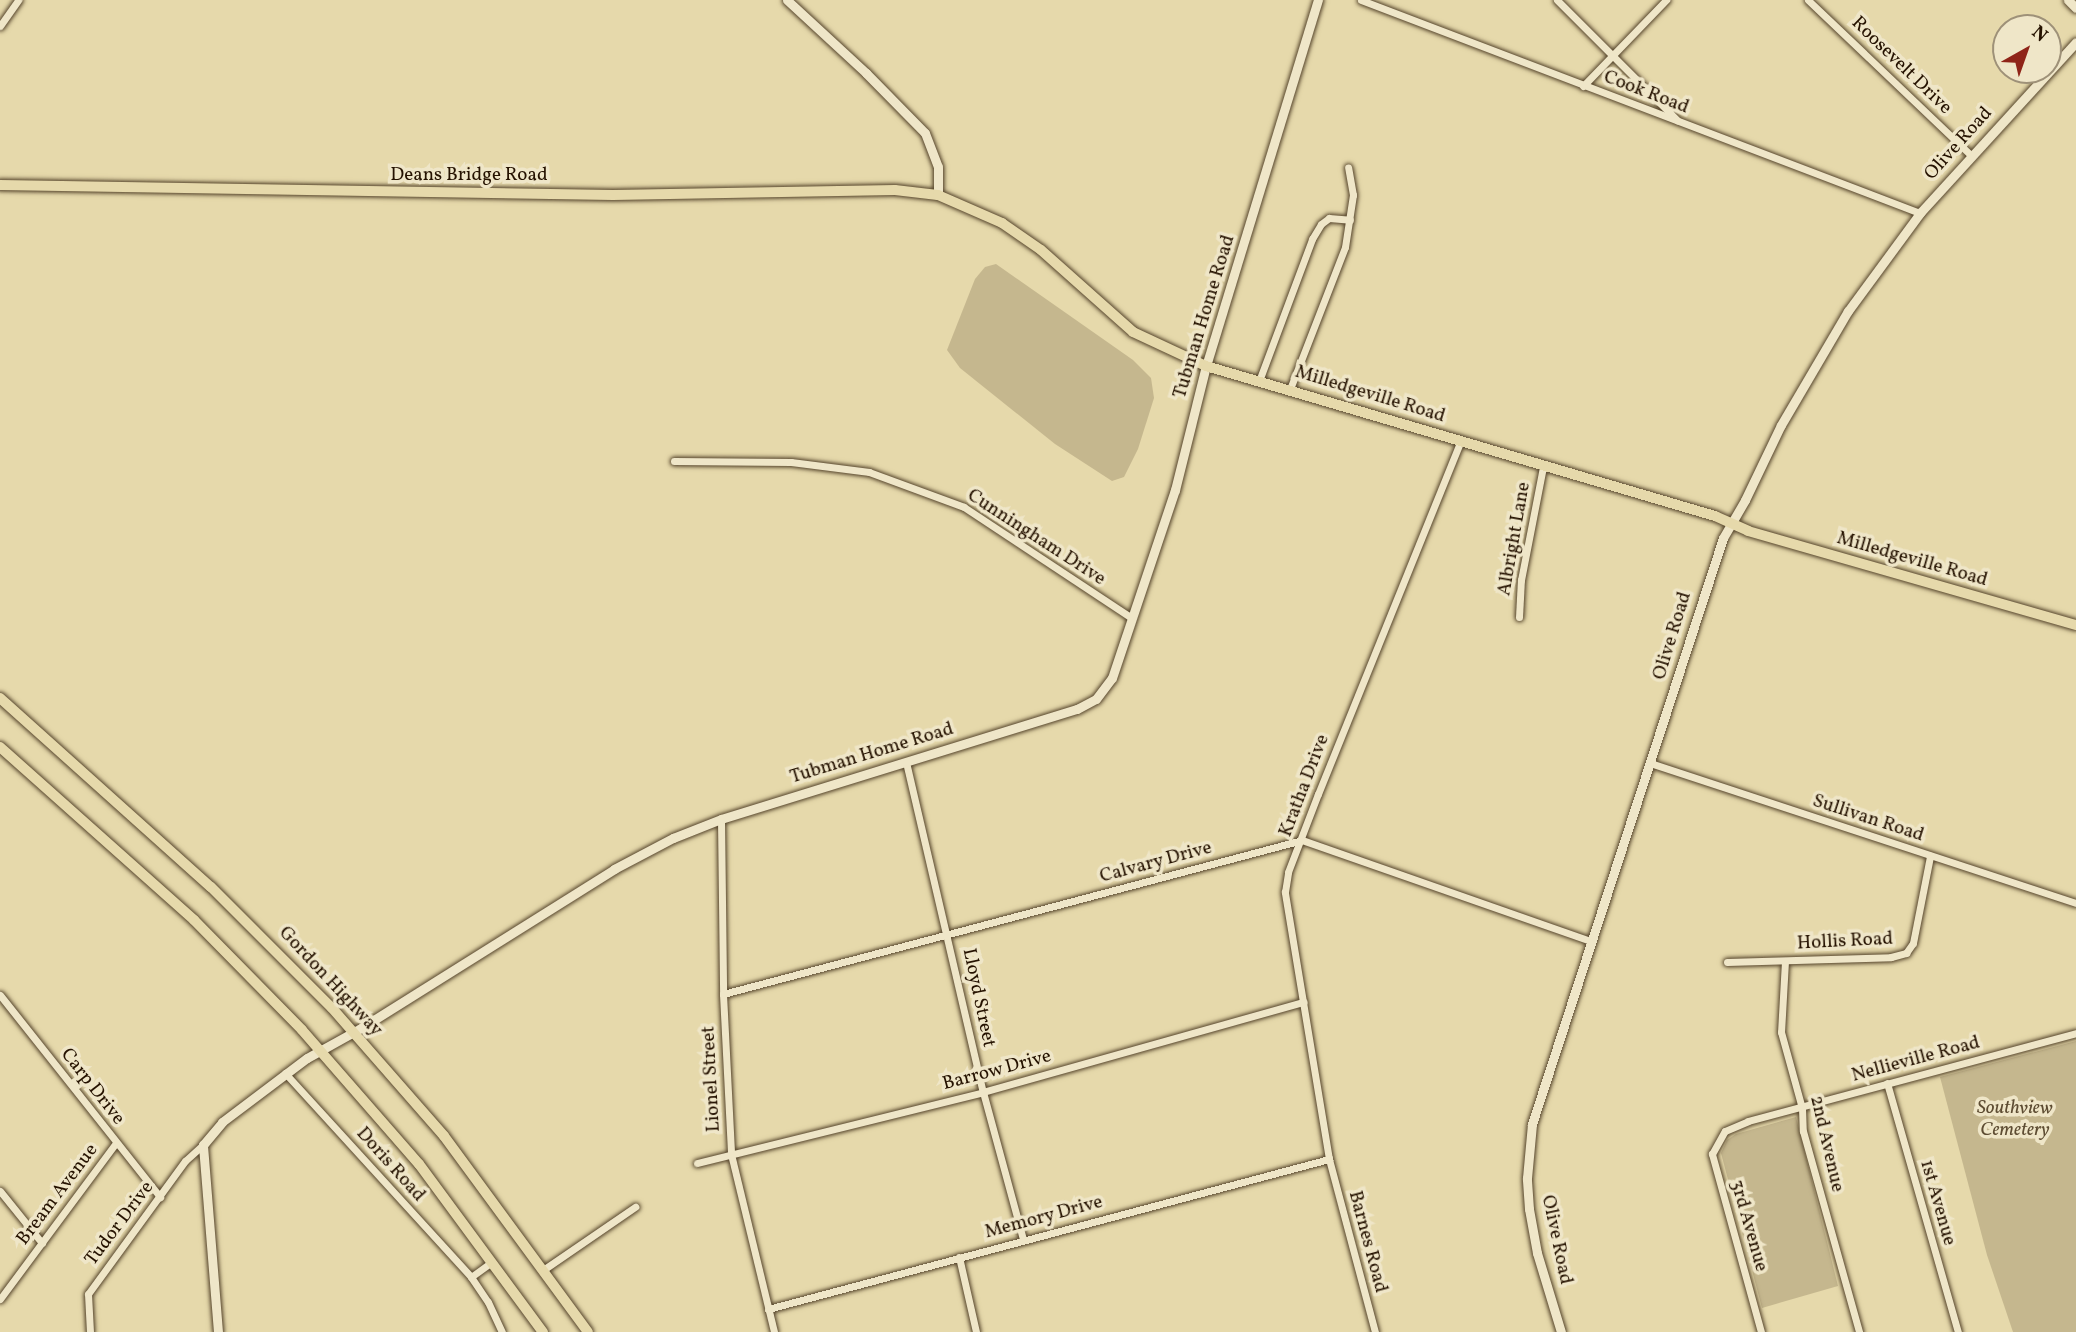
<!DOCTYPE html>
<html>
<head>
<meta charset="utf-8">
<style>
  body { margin:0 }
  #map { position:relative; width:2076px; height:1332px; overflow:hidden; background:#e6d9ab; font-family:Vollkorn,serif }
  div>[style] { position:absolute }
  .green>* { inset:0; background:#c5b78e }
  .roads { filter:drop-shadow(0 0 2px #55442b) drop-shadow(0 0 2px #55442b) }
  .minor>* { height:7px; margin:-3.5px; padding:0 3.5px; transform-origin:3.5px; border-radius:3.5px; background:#efe6c8 }
  .tertiary>* { height:9px; margin:-4.5px; padding:0 4.5px; transform-origin:4.5px; border-radius:4.5px; background:#efe6c8 }
  .primary>* { height:10px; margin:-5px; padding:0 5px; transform-origin:5px; border-radius:5px; background:#e6d9ab }
  .trunk>* { height:10px; margin:-5px; padding:0 5px; transform-origin:5px; border-radius:5px; background:#e6d9ab }
  span { translate:-50% -50%; white-space:nowrap; text-align:center; line-height:1.15; -webkit-text-stroke:7px #efe6c8; paint-order:stroke }
  .street-label { font-size:19px; color:#251200 }
  .park-label { font-size:19px; color:#5d4c32; font-style:italic }
  .north { position:absolute; left:1992px; top:14px; width:70px; height:70px; box-sizing:border-box; background:#efe6c8; border:2px solid #9e9178; border-radius:50%; rotate:40deg; font-size:19px; font-weight:700; line-height:28px; text-align:center; color:#251200 }
  .north::after { content:''; display:block; margin:auto; width:24px; height:32px; background:#8f2418; clip-path:polygon(50% 0,100% 100%,50% 72%,0 100%) }
</style>
</head>
<body>
<div id="map">
  <div class="green">
    <div style="clip-path:polygon(996px 264px,1133px 360px,1151px 378px,1154px 398px,1138px 449px,1124px 477px,1112px 481px,1055px 444px,960px 368px,947px 350px,975px 279px,985px 267px)"></div>
    <div style="clip-path:polygon(2076px 1041px,2076px 1332px,2013px 1332px,1987px 1255px,1940px 1077px)"></div>
    <div style="clip-path:polygon(1796px 1117px,1838px 1286px,1762px 1308px,1721px 1153px,1727px 1140px,1736px 1134px)"></div>
  </div>
  <div class="roads">
    <div class="minor">
      <div style="left:1361px;top:0;width:598px;rotate:20.86deg"></div>
      <div style="left:1557px;top:0;width:170px;rotate:45deg"></div>
      <div style="left:1808px;top:0;width:225px;rotate:43.6deg"></div>
      <div style="left:0;top:26px;width:32px;rotate:-55deg"></div>
      <div style="left:1583px;top:86px;width:120px;rotate:-46deg"></div>
      <div style="left:1259px;top:381px;width:152px;rotate:-69.5deg"></div>
      <div style="left:1312px;top:239px;width:17px;rotate:-59deg"></div>
      <div style="left:1321px;top:224px;width:10px;rotate:-37deg"></div>
      <div style="left:1329px;top:218px;width:21px;rotate:5deg"></div>
      <div style="left:1290px;top:389px;width:152px;rotate:-68.8deg"></div>
      <div style="left:1345px;top:247px;width:53px;rotate:-81.3deg"></div>
      <div style="left:1353px;top:195px;width:28px;rotate:-100deg"></div>
      <div style="left:674px;top:461px;width:117px;rotate:0.5deg"></div>
      <div style="left:791px;top:462px;width:79px;rotate:7.3deg"></div>
      <div style="left:869px;top:472px;width:101px;rotate:20.2deg"></div>
      <div style="left:964px;top:507px;width:199px;rotate:33.5deg"></div>
      <div style="left:1519px;top:617px;width:37px;rotate:-87deg"></div>
      <div style="left:1521px;top:580px;width:115px;rotate:-79deg"></div>
      <div style="left:906px;top:762px;width:339px;rotate:76.9deg"></div>
      <div style="left:983px;top:1092px;width:152px;rotate:74.8deg"></div>
      <div style="left:1650px;top:763px;width:448px;rotate:18.2deg"></div>
      <div style="left:721px;top:819px;width:175px;rotate:89.3deg"></div>
      <div style="left:723px;top:994px;width:160px;rotate:87.1deg"></div>
      <div style="left:731px;top:1154px;width:183px;rotate:76.4deg"></div>
      <div style="left:1785px;top:961px;width:71px;rotate:93.2deg"></div>
      <div style="left:1781px;top:1032px;width:79px;rotate:74.6deg"></div>
      <div style="left:1802px;top:1108px;width:23px;rotate:88deg"></div>
      <div style="left:1803px;top:1131px;width:209px;rotate:74.4deg"></div>
      <div style="left:1727px;top:962px;width:164px;rotate:-1.7deg"></div>
      <div style="left:1891px;top:957px;width:16px;rotate:-15deg"></div>
      <div style="left:1906px;top:953px;width:12px;rotate:-55deg"></div>
      <div style="left:1913px;top:943px;width:89px;rotate:-78.9deg"></div>
      <div style="left:723px;top:994px;width:599px;rotate:-14.89deg"></div>
      <div style="left:1302px;top:840px;width:306px;rotate:19.3deg"></div>
      <div style="left:0;top:995px;width:258px;rotate:51.6deg"></div>
      <div style="left:285px;top:1073px;width:276px;rotate:47.6deg"></div>
      <div style="left:471px;top:1277px;width:30px;rotate:56deg"></div>
      <div style="left:488px;top:1302px;width:33px;rotate:65deg"></div>
      <div style="left:1887px;top:1083px;width:259px;rotate:74.1deg"></div>
      <div style="left:697px;top:1163px;width:295px;rotate:-13.9deg"></div>
      <div style="left:983px;top:1092px;width:333px;rotate:-15.7deg"></div>
      <div style="left:0;top:1191px;width:67px;rotate:51.1deg"></div>
      <div style="left:959px;top:1257px;width:77px;rotate:77.2deg"></div>
      <div style="left:543px;top:1270px;width:112px;rotate:-34.4deg"></div>
      <div style="left:471px;top:1277px;width:26px;rotate:-36deg"></div>
      <div style="left:0;top:1299px;width:194px;rotate:-53.4deg"></div>
      <div style="left:768px;top:1309px;width:581px;rotate:-14.97deg"></div>
      <div style="left:90px;top:1332px;width:38px;rotate:-93deg"></div>
      <div style="left:88px;top:1294px;width:165px;rotate:-53.9deg"></div>
      <div style="left:185px;top:1161px;width:24px;rotate:-42deg"></div>
      <div style="left:1375px;top:1332px;width:179px;rotate:-104.9deg"></div>
      <div style="left:1329px;top:1159px;width:271px;rotate:-99.4deg"></div>
      <div style="left:1285px;top:892px;width:20px;rotate:-81deg"></div>
      <div style="left:1288px;top:872px;width:84px;rotate:-69deg"></div>
      <div style="left:1318px;top:794px;width:382px;rotate:-68deg"></div>
      <div style="left:1761px;top:1332px;width:185px;rotate:-105.4deg"></div>
      <div style="left:1712px;top:1154px;width:26px;rotate:-61deg"></div>
      <div style="left:1725px;top:1131px;width:25px;rotate:-23deg"></div>
      <div style="left:1748px;top:1121px;width:340px;rotate:-15deg"></div>
    </div>
    <div class="tertiary">
      <div style="left:787px;top:0;width:108px;rotate:42.7deg"></div>
      <div style="left:866px;top:73px;width:84px;rotate:45.5deg"></div>
      <div style="left:925px;top:133px;width:36px;rotate:69deg"></div>
      <div style="left:938px;top:167px;width:28px;rotate:90deg"></div>
      <div style="left:2068px;top:0;width:11px;rotate:45deg"></div>
      <div style="left:218px;top:1332px;width:188px;rotate:-94.6deg"></div>
      <div style="left:203px;top:1145px;width:30px;rotate:-50deg"></div>
      <div style="left:222px;top:1122px;width:106px;rotate:-37deg"></div>
      <div style="left:307px;top:1058px;width:62px;rotate:-29.1deg"></div>
      <div style="left:361px;top:1028px;width:299px;rotate:-32.1deg"></div>
      <div style="left:614px;top:869px;width:67px;rotate:-27.7deg"></div>
      <div style="left:673px;top:838px;width:52px;rotate:-21.6deg"></div>
      <div style="left:721px;top:819px;width:373px;rotate:-17.2deg"></div>
      <div style="left:1077px;top:709px;width:21px;rotate:-28deg"></div>
      <div style="left:1096px;top:699px;width:26px;rotate:-53deg"></div>
      <div style="left:1112px;top:678px;width:198px;rotate:-71.5deg"></div>
      <div style="left:1175px;top:490px;width:128px;rotate:-76deg"></div>
      <div style="left:1206px;top:366px;width:383px;rotate:-73deg"></div>
      <div style="left:1561px;top:1332px;width:83px;rotate:-106.9deg"></div>
      <div style="left:1537px;top:1253px;width:45px;rotate:-100.3deg"></div>
      <div style="left:1529px;top:1209px;width:31px;rotate:-94deg"></div>
      <div style="left:1527px;top:1178px;width:54px;rotate:-84.7deg"></div>
      <div style="left:1532px;top:1124px;width:616px;rotate:-71.95deg"></div>
      <div style="left:1723px;top:538px;width:44px;rotate:-59.9deg"></div>
      <div style="left:1745px;top:500px;width:83px;rotate:-64.4deg"></div>
      <div style="left:1781px;top:425px;width:132px;rotate:-59.6deg"></div>
      <div style="left:1848px;top:311px;width:122px;rotate:-53.7deg"></div>
      <div style="left:1920px;top:213px;width:231px;rotate:-47.6deg"></div>
    </div>
    <div class="primary">
      <div style="left:0;top:185px;width:613px;rotate:0.93deg"></div>
      <div style="left:613px;top:195px;width:282px;rotate:-1deg"></div>
      <div style="left:895px;top:190px;width:43px;rotate:6.6deg"></div>
      <div style="left:938px;top:195px;width:70px;rotate:23.6deg"></div>
      <div style="left:1002px;top:223px;width:47px;rotate:34.7deg"></div>
      <div style="left:1041px;top:250px;width:123px;rotate:41.7deg"></div>
      <div style="left:1133px;top:332px;width:81px;rotate:25deg"></div>
      <div style="left:1206px;top:366px;width:531px;rotate:16.42deg"></div>
      <div style="left:1715px;top:516px;width:36px;rotate:24deg"></div>
      <div style="left:1748px;top:531px;width:341px;rotate:16deg"></div>
    </div>
    <div class="trunk">
      <div style="left:0;top:698px;width:283px;rotate:41.9deg"></div>
      <div style="left:211px;top:887px;width:171px;rotate:45deg"></div>
      <div style="left:332px;top:1008px;width:170px;rotate:48.8deg"></div>
      <div style="left:444px;top:1136px;width:243px;rotate:53.7deg"></div>
      <div style="left:0;top:747px;width:260px;rotate:41.7deg"></div>
      <div style="left:194px;top:920px;width:154px;rotate:45.5deg"></div>
      <div style="left:302px;top:1030px;width:178px;rotate:48.9deg"></div>
      <div style="left:419px;top:1164px;width:209px;rotate:53.6deg"></div>
    </div>
  </div>
  <div class="street-label">
    <span style="left:1901px;top:66px;rotate:44deg">Roosevelt Drive</span>
    <span style="left:1646px;top:93px;rotate:21deg">Cook Road</span>
    <span style="left:1959px;top:144px;rotate:-48deg">Olive Road</span>
    <span style="left:469px;top:176px">Deans Bridge Road</span>
    <span style="left:1205px;top:317px;rotate:-73deg">Tubman Home Road</span>
    <span style="left:1370px;top:395px;rotate:17deg">Milledgeville Road</span>
    <span style="left:1036px;top:538px;rotate:33deg">Cunningham Drive</span>
    <span style="left:1515px;top:539px;rotate:-80deg">Albright Lane</span>
    <span style="left:1912px;top:560px;rotate:16deg">Milledgeville Road</span>
    <span style="left:1673px;top:636px;rotate:-73deg">Olive Road</span>
    <span style="left:872px;top:754px;rotate:-17deg">Tubman Home Road</span>
    <span style="left:1305px;top:786px;rotate:-69deg">Kratha Drive</span>
    <span style="left:1868px;top:819px;rotate:18deg">Sullivan Road</span>
    <span style="left:1156px;top:863px;rotate:-15deg">Calvary Drive</span>
    <span style="left:1845px;top:942px;rotate:-3deg">Hollis Road</span>
    <span style="left:330px;top:982px;rotate:47deg">Gordon Highway</span>
    <span style="left:978px;top:998px;rotate:78deg">Lloyd Street</span>
    <span style="left:1916px;top:1060px;rotate:-15deg">Nellieville Road</span>
    <span style="left:997px;top:1071px;rotate:-15deg">Barrow Drive</span>
    <span style="left:712px;top:1079px;rotate:-93deg">Lionel Street</span>
    <span style="left:92px;top:1087px;rotate:52deg">Carp Drive</span>
    <span style="left:1826px;top:1144px;rotate:77deg">2nd Avenue</span>
    <span style="left:390px;top:1165px;rotate:48deg">Doris Road</span>
    <span style="left:58px;top:1195px;rotate:-53deg">Bream Avenue</span>
    <span style="left:1937px;top:1203px;rotate:74deg">1st Avenue</span>
    <span style="left:1044px;top:1218px;rotate:-15deg">Memory Drive</span>
    <span style="left:120px;top:1224px;rotate:-53deg">Tudor Drive</span>
    <span style="left:1748px;top:1226px;rotate:74deg">3rd Avenue</span>
    <span style="left:1556px;top:1240px;rotate:78deg">Olive Road</span>
    <span style="left:1367px;top:1242px;rotate:75deg">Barnes Road</span>
  </div>
  <div class="park-label">
    <span style="left:2015px;top:1120px">Southview<br>Cemetery</span>
  </div>
  <div class="north">N</div>
</div>
</body>
</html>
